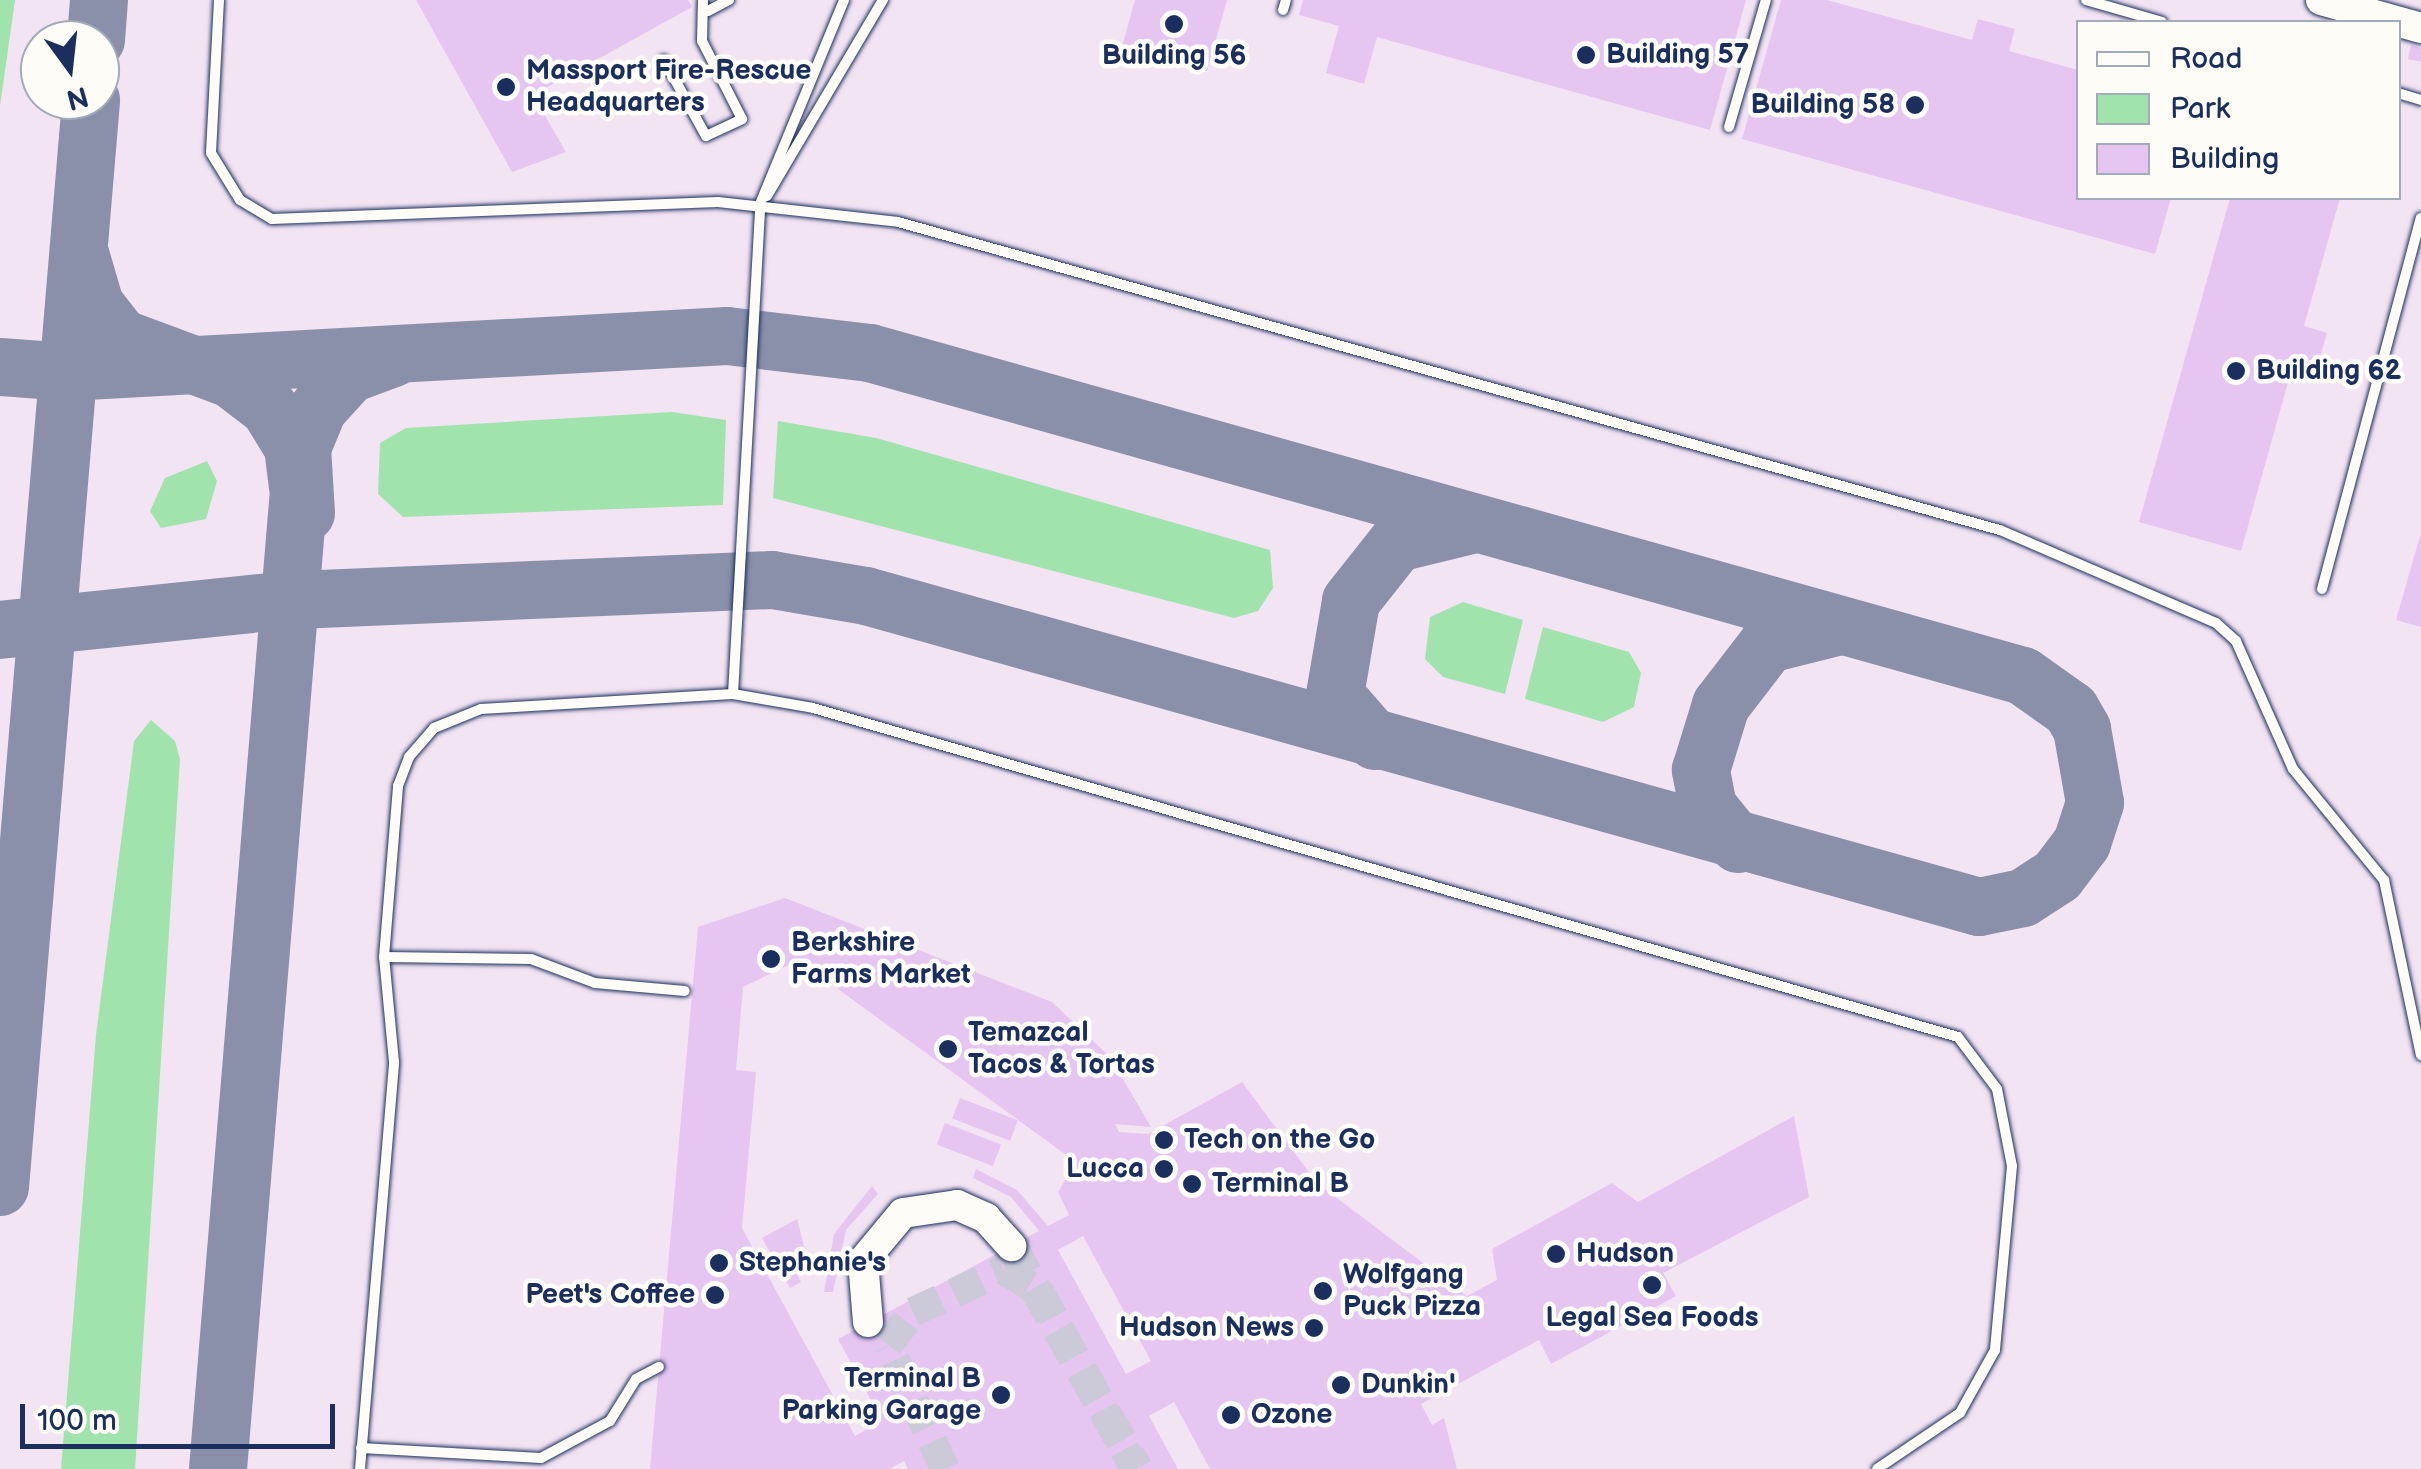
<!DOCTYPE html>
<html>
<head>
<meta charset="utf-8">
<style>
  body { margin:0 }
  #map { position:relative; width:2421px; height:1469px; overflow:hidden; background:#f8f1f6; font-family:"Balsamiq Sans",sans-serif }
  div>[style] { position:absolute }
  .built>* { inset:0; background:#f3e4f4 }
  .green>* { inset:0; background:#a1e3ad }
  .taxiway>* { height:58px; margin:-29px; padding:0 29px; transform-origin:29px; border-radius:29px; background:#8a90aa }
  .building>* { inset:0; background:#e6c5f1; transform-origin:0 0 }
  .secondary-tunnel>* { height:30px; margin-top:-15px; transform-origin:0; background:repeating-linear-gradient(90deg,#cccad8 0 30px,transparent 0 45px) }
  .primary-tunnel>* { height:32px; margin-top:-16px; transform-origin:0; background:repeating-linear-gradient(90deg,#cccad8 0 32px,transparent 0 48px) }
  .roads { filter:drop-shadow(0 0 2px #1b2f5e) drop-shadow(0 0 2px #1b2f5e) }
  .lane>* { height:10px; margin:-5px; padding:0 5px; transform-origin:5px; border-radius:5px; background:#fdfcf7 }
  .secondary>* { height:30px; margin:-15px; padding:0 15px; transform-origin:15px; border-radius:15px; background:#fdfcf7 }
  .dots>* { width:28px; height:28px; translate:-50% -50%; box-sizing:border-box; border:5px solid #fdfcf7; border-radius:50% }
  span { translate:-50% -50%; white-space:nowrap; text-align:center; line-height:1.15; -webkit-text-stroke:9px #fdfcf7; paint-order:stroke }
  .poi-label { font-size:28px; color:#1b2f5e; font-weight:700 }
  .left { translate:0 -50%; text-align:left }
  .right { translate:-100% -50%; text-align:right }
  .legend { position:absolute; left:2076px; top:20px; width:325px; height:180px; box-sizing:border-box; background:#fdfcf7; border:2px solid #a3aaba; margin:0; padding:12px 18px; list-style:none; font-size:30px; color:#1b2f5e }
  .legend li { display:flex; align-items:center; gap:20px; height:50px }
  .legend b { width:50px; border:2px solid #a3aaba }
  .north { position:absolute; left:20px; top:20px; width:100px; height:100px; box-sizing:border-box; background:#fdfcf7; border:2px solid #a3aaba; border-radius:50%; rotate:165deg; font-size:28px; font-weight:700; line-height:40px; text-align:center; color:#1b2f5e }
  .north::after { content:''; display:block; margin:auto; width:35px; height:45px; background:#1b2f5e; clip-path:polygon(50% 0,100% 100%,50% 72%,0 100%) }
  .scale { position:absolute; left:20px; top:1404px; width:315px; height:45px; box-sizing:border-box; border:5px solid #1b2f5e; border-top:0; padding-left:12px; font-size:30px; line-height:35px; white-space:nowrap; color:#1b2f5e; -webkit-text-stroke:8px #fdfcf7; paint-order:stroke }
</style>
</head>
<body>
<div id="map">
  <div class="built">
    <div style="clip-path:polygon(evenodd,0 0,2421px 0,2421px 1469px,0 1469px,0 0,2078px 22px,2398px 22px,2398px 198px,2078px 198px,2078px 22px,0 0,40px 40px,100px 40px,100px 100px,40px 100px,40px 40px)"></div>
  </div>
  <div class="green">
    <div style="clip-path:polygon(0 0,15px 0,0 106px)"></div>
    <div style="clip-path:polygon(672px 412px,726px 420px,723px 505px,403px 517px,378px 494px,380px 443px,406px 428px)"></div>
    <div style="clip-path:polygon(778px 421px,876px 438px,1270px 550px,1273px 588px,1258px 611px,1234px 618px,773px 498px)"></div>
    <div style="clip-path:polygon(207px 461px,217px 481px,206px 519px,161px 528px,150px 511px,165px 478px)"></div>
    <div style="clip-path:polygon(1463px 602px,1523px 620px,1505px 694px,1443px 677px,1425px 659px,1430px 617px)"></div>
    <div style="clip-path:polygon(1543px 627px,1629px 652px,1641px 673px,1634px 707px,1603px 722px,1525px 699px)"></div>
    <div style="clip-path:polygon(151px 720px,175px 741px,180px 759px,135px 1469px,61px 1469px,96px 1035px,134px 741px)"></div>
  </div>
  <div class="taxiway">
    <div style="left:96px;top:40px;width:40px;rotate:-85.7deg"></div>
    <div style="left:81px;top:257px;width:50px;rotate:73.7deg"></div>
    <div style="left:95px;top:305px;width:42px;rotate:51.8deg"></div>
    <div style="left:121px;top:338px;width:117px;rotate:20.4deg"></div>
    <div style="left:231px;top:379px;width:48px;rotate:37.3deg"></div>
    <div style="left:269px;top:408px;width:46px;rotate:58.4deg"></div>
    <div style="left:293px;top:447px;width:40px;rotate:82.9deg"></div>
    <div style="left:0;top:367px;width:68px;rotate:4.2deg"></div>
    <div style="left:68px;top:372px;width:660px;rotate:-3.13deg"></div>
    <div style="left:727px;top:336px;width:144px;rotate:6.8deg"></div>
    <div style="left:870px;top:353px;width:1197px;rotate:15.65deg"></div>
    <div style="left:2023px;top:676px;width:59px;rotate:35.3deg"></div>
    <div style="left:2071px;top:710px;width:22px;rotate:60deg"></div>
    <div style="left:2082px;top:729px;width:75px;rotate:80deg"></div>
    <div style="left:2095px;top:803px;width:42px;rotate:108deg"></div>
    <div style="left:2082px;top:843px;width:41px;rotate:127.1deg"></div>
    <div style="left:2057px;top:876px;width:40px;rotate:147.1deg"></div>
    <div style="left:2023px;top:898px;width:45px;rotate:168.4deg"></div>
    <div style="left:1979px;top:907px;width:1156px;rotate:-164.39deg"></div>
    <div style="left:866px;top:596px;width:95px;rotate:-170.3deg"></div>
    <div style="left:772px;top:580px;width:482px;rotate:177.6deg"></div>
    <div style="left:290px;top:600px;width:292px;rotate:174.1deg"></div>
    <div style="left:306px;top:513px;width:65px;rotate:-93.5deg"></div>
    <div style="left:302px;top:448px;width:42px;rotate:-67.7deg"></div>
    <div style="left:318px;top:409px;width:47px;rotate:-47.6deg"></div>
    <div style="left:350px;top:374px;width:46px;rotate:-20.4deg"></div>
    <div style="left:1375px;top:741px;width:61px;rotate:-131deg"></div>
    <div style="left:1335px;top:695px;width:95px;rotate:-80.3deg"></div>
    <div style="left:1351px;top:601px;width:74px;rotate:-51.6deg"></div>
    <div style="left:1397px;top:543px;width:76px;rotate:-13.7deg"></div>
    <div style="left:1738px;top:844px;width:48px;rotate:-129deg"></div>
    <div style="left:1708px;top:807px;width:38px;rotate:-101deg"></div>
    <div style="left:1701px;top:770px;width:68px;rotate:-72.9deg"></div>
    <div style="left:1721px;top:705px;width:77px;rotate:-52.4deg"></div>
    <div style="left:1768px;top:644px;width:74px;rotate:-14deg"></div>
    <div style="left:0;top:1187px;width:1091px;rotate:-85.21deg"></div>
    <div style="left:218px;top:1469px;width:994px;rotate:-85.27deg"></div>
  </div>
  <div class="building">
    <div style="clip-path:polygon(416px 0,688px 0,692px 7px,533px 95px,566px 152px,512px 172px)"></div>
    <div style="clip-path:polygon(1135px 0,1227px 0,1207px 71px,1122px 47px)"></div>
    <div style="clip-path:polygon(1303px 0,1746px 0,1710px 130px,1377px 37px,1364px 84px,1326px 73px,1339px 26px,1299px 15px)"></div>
    <div style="clip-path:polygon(1781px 0,1827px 0,1972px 40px,1978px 19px,2015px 29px,2009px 51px,2078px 70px,2078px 198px,2171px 198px,2155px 254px,1742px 139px)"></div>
    <div style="clip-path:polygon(2411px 45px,2421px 48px,2421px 62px,2408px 59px)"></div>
    <div style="clip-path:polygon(2230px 198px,2340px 198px,2304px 326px,2327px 333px,2315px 375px,2292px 368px,2241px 551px,2139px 522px)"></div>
    <div style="clip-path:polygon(2420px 536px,2421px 536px,2421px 627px,2396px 620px)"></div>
    <div style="clip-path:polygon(evenodd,785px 898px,1052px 1002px,1110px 1057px,1151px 1127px,1115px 1124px,1119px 1132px,1148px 1134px,1242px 1082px,1317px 1183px,1467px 1296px,1497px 1280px,1492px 1249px,1612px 1183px,1638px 1202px,1794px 1116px,1809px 1197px,1663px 1273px,1676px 1296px,1551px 1364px,1539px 1340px,1421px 1404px,1432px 1425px,1444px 1418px,1457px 1469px,1210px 1469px,1174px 1402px,1149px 1416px,1178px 1469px,908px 1469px,904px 1461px,889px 1469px,650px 1469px,698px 927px,785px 898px,795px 962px,836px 977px,831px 984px,1076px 1162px,1058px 1192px,1069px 1215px,1048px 1226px,1017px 1190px,976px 1169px,973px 1178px,1011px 1197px,1039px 1231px,838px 1339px,882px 1421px,855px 1436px,742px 1228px,756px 1072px,736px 1070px,743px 987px,795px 962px,785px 898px,1083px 1236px,1151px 1361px,1126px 1374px,1058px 1250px,1083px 1236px)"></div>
    <div style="left:960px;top:1098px;width:62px;height:22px;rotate:21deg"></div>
    <div style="left:945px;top:1123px;width:60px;height:23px;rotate:21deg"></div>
    <div style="clip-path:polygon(872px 1186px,878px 1194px,846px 1230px,833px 1292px,824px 1292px,834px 1234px)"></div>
    <div style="clip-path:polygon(797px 1219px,807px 1257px,792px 1265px,801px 1282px,790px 1288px,762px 1238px)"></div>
  </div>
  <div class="secondary-tunnel">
    <div style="left:945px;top:1469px;width:136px;rotate:-114.7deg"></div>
    <div style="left:888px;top:1345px;width:41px;rotate:-52.9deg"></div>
    <div style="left:913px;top:1312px;width:100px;rotate:-24.8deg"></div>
    <div style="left:1004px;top:1270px;width:41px;rotate:31deg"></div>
    <div style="left:1039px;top:1291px;width:202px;rotate:61.7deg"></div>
  </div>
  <div class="primary-tunnel">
    <div style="left:1011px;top:1246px;width:256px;rotate:60.5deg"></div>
  </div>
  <div class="roads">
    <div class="lane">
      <div style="left:219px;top:0;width:153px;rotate:93deg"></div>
      <div style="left:211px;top:153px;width:55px;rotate:58.3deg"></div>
      <div style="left:240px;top:200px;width:37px;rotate:31deg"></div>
      <div style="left:272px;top:219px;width:446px;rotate:-2.2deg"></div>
      <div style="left:718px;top:202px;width:181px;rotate:6.3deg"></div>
      <div style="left:898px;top:222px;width:1144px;rotate:15.62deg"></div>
      <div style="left:2000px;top:530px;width:235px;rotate:23.3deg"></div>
      <div style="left:2216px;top:623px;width:27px;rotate:42deg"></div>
      <div style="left:2236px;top:641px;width:140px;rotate:66deg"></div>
      <div style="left:2293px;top:769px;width:144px;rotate:50.7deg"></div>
      <div style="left:2384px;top:880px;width:179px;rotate:78.1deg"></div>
      <div style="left:2086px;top:0;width:79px;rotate:16.1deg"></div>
      <div style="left:1283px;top:10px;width:10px;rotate:-73deg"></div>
      <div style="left:708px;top:11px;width:24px;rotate:-28deg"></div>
      <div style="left:664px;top:60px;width:87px;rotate:61.1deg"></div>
      <div style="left:706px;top:136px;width:40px;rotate:-25deg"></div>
      <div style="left:742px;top:119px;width:88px;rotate:-117.1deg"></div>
      <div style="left:702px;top:41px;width:41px;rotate:-88.6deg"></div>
      <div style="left:2398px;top:93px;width:24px;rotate:17deg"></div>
      <div style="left:1729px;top:127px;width:132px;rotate:-73.8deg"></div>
      <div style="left:767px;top:196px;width:228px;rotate:-59.4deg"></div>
      <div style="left:2322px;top:589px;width:384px;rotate:-75.1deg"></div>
      <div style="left:733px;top:694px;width:491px;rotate:-86.8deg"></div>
      <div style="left:760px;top:204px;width:221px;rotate:-67.6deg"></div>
      <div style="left:384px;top:957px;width:147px;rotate:0.8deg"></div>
      <div style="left:531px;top:959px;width:68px;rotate:20.6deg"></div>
      <div style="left:595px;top:983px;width:90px;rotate:5.1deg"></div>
      <div style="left:361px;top:1448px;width:180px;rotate:3.2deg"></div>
      <div style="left:541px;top:1458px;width:78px;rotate:-28.2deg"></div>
      <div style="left:610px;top:1421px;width:49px;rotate:-58.2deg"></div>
      <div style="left:636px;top:1379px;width:26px;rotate:-28deg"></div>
      <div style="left:360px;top:1469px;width:408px;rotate:-85.2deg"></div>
      <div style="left:394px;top:1062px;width:105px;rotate:-95.4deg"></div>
      <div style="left:384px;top:957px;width:172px;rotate:-85.3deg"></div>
      <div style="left:398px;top:786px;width:31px;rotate:-69deg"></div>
      <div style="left:409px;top:757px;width:38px;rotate:-49deg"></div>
      <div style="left:434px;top:728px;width:51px;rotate:-22deg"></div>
      <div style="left:481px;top:709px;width:252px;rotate:-3.4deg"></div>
      <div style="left:733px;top:694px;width:81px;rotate:9.9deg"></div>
      <div style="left:813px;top:708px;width:1191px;rotate:16.03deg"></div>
      <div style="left:1958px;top:1037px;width:65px;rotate:53.1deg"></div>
      <div style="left:1997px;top:1089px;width:78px;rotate:79deg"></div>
      <div style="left:2012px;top:1166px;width:185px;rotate:95.3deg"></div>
      <div style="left:1995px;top:1350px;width:72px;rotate:119.1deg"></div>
      <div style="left:1960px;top:1413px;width:100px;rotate:146deg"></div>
    </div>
    <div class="secondary">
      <div style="left:2321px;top:0;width:104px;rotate:15.6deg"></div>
      <div style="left:868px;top:1322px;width:61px;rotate:-94.7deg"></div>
      <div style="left:863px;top:1261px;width:62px;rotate:-50.2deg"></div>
      <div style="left:903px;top:1213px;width:55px;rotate:-8.4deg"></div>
      <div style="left:957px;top:1205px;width:32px;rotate:24deg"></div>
      <div style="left:986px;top:1218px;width:38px;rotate:48deg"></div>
    </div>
  </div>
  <div class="dots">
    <div style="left:1174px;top:24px;background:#1b2f5e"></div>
    <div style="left:1586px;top:55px;background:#1b2f5e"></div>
    <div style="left:506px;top:87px;background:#1b2f5e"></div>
    <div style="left:1915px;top:105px;background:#1b2f5e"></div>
    <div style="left:2236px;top:371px;background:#1b2f5e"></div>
    <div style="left:771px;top:959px;background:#1b2f5e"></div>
    <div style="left:948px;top:1049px;background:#1b2f5e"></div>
    <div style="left:1164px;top:1140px;background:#1b2f5e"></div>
    <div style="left:1164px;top:1169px;background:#1b2f5e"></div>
    <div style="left:1192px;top:1184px;background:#1b2f5e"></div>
    <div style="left:1556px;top:1254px;background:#1b2f5e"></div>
    <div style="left:719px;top:1263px;background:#1b2f5e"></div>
    <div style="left:1652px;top:1285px;background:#1b2f5e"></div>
    <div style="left:1323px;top:1291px;background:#1b2f5e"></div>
    <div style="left:715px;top:1295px;background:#1b2f5e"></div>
    <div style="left:1314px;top:1328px;background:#1b2f5e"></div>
    <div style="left:1341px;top:1385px;background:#1b2f5e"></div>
    <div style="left:1001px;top:1395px;background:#1b2f5e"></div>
    <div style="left:1231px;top:1415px;background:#1b2f5e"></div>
  </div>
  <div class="poi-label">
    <span class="left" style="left:1606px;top:55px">Building 57</span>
    <span style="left:1174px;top:56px">Building 56</span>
    <span class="left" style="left:526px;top:87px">Massport Fire-Rescue<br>Headquarters</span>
    <span class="right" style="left:1895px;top:105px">Building 58</span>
    <span class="left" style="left:2256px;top:371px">Building 62</span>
    <span class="left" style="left:791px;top:959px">Berkshire<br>Farms Market</span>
    <span class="left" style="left:968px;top:1049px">Temazcal<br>Tacos &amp; Tortas</span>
    <span class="left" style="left:1184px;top:1140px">Tech on the Go</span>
    <span class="right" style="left:1144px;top:1169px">Lucca</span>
    <span class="left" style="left:1212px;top:1184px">Terminal B</span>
    <span class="left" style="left:1576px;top:1254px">Hudson</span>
    <span class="left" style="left:739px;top:1263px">Stephanie's</span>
    <span class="left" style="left:1343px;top:1291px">Wolfgang<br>Puck Pizza</span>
    <span class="right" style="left:695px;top:1295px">Peet's Coffee</span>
    <span style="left:1652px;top:1318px">Legal Sea Foods</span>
    <span class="right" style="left:1294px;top:1328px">Hudson News</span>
    <span class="right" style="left:981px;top:1395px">Terminal B<br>Parking Garage</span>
    <span class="left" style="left:1361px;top:1385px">Dunkin'</span>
    <span class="left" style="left:1251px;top:1415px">Ozone</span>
  </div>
  <ul class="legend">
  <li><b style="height:12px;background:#fdfcf7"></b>Road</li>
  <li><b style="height:28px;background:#a1e3ad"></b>Park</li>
  <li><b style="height:28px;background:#e6c5f1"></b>Building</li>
  </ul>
  <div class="north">N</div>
  <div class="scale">100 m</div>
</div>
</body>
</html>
